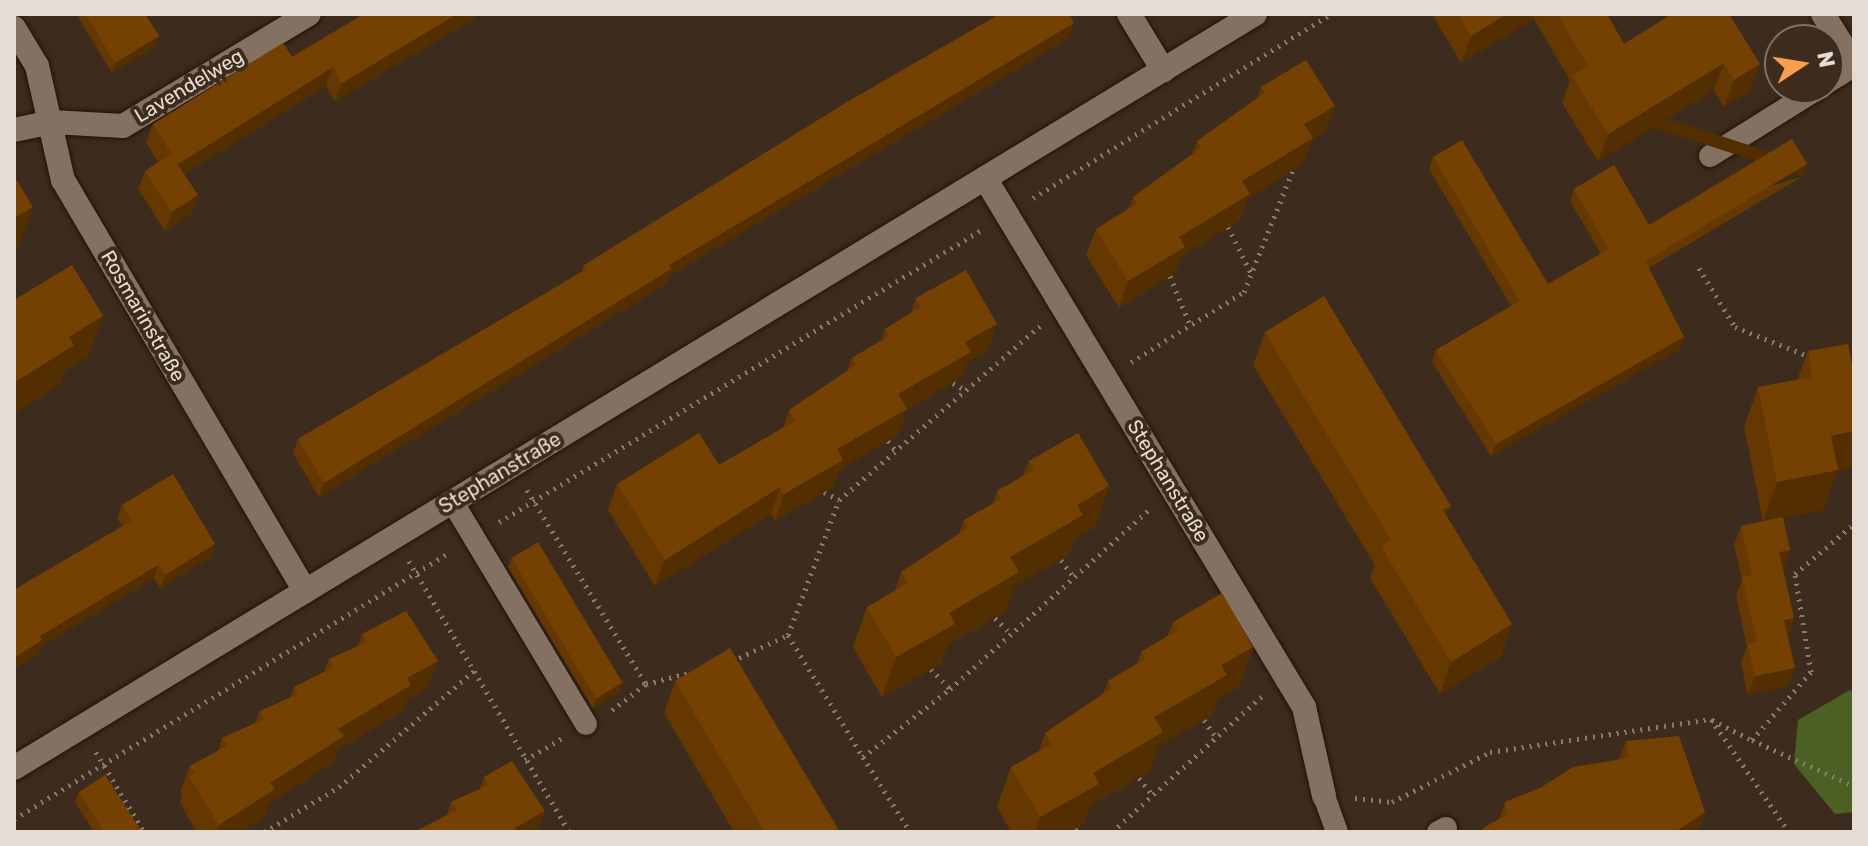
<!DOCTYPE html>
<html>
<head>
<meta charset="utf-8">
<style>
  body { margin:0 }
  #map { position:relative; width:1868px; height:846px; overflow:hidden; background:#3d2c1e; font-family:Rubik,sans-serif }
  div>[style] { position:absolute }
  .green>* { inset:0; background:#4d6023 }
  .path>* { height:5px; margin-top:-2.5px; transform-origin:0; background:repeating-linear-gradient(90deg,#887a6e 0 2px,transparent 0 8px) }
  .roads { filter:drop-shadow(0 0 2px #231407) drop-shadow(0 0 2px #231407) }
  .service>* { height:22px; margin:-11px; padding:0 11px; transform-origin:11px; border-radius:11px; background:#847162 }
  .minor>* { height:24px; margin:-12px; padding:0 12px; transform-origin:12px; border-radius:12px; background:#847162 }
  .tertiary>* { height:24px; margin:-12px; padding:0 12px; transform-origin:12px; border-radius:12px; background:#847162 }
  .wall>* { inset:0; background:#653802 }
  .shaded-wall>* { inset:0; background:#522e01; transform-origin:0 0 }
  .building>* { inset:0; background:#754102; transform-origin:0 0 }
  span { translate:-50% -50%; white-space:nowrap; text-align:center; line-height:1.15; -webkit-text-stroke:8px #3d2c1e; paint-order:stroke }
  .street-label { font-size:20px; color:#e7dcd3 }
  .frame { position:absolute; inset:0; border:16px solid #e7dcd3; pointer-events:none }
  .north { position:absolute; left:1764px; top:24px; width:80px; height:80px; box-sizing:border-box; background:#3d2c1e; border:2px solid #817266; border-radius:50%; rotate:78deg; font-size:22px; font-weight:700; line-height:32px; text-align:center; color:#e7dcd3 }
  .north::after { content:''; display:block; margin:auto; width:28px; height:36px; background:#f99f4d; clip-path:polygon(50% 0,100% 100%,50% 72%,0 100%) }
</style>
</head>
<body>
<div id="map">
  <div class="green">
    <div style="clip-path:polygon(1850px 690px,1854px 694px,1854px 812px,1835px 814px,1794px 764px,1798px 720px)"></div>
  </div>
  <div class="path">
    <div style="left:1033px;top:198px;width:350px;rotate:-31.7deg"></div>
    <div style="left:1228px;top:227px;width:54px;rotate:63.4deg"></div>
    <div style="left:1699px;top:268px;width:69px;rotate:58.6deg"></div>
    <div style="left:1735px;top:327px;width:82px;rotate:21.5deg"></div>
    <div style="left:1170px;top:276px;width:53px;rotate:67.8deg"></div>
    <div style="left:1131px;top:362px;width:133px;rotate:-31.8deg"></div>
    <div style="left:1244px;top:292px;width:131px;rotate:-68.1deg"></div>
    <div style="left:953px;top:383px;width:14px;rotate:30deg"></div>
    <div style="left:888px;top:441px;width:13px;rotate:51deg"></div>
    <div style="left:527px;top:490px;width:228px;rotate:58.5deg"></div>
    <div style="left:824px;top:492px;width:17px;rotate:28deg"></div>
    <div style="left:499px;top:522px;width:566px;rotate:-31.19deg"></div>
    <div style="left:1061px;top:560px;width:21px;rotate:53deg"></div>
    <div style="left:409px;top:561px;width:315px;rotate:59.4deg"></div>
    <div style="left:995px;top:618px;width:23px;rotate:45deg"></div>
    <div style="left:788px;top:635px;width:144px;rotate:-69.3deg"></div>
    <div style="left:839px;top:500px;width:266px;rotate:-40.9deg"></div>
    <div style="left:732px;top:661px;width:62px;rotate:-24.9deg"></div>
    <div style="left:788px;top:635px;width:143px;rotate:58.4deg"></div>
    <div style="left:863px;top:757px;width:110px;rotate:-38deg"></div>
    <div style="left:950px;top:689px;width:268px;rotate:-42deg"></div>
    <div style="left:931px;top:669px;width:28px;rotate:46deg"></div>
    <div style="left:612px;top:710px;width:43px;rotate:-37.4deg"></div>
    <div style="left:646px;top:684px;width:48px;rotate:-14.6deg"></div>
    <div style="left:1204px;top:720px;width:22px;rotate:56deg"></div>
    <div style="left:1712px;top:720px;width:45px;rotate:26.6deg"></div>
    <div style="left:1752px;top:740px;width:90px;rotate:-49.1deg"></div>
    <div style="left:1811px;top:672px;width:99px;rotate:-99.3deg"></div>
    <div style="left:1795px;top:574px;width:77px;rotate:-40.3deg"></div>
    <div style="left:1752px;top:740px;width:112px;rotate:24.3deg"></div>
    <div style="left:96px;top:752px;width:93px;rotate:59deg"></div>
    <div style="left:863px;top:757px;width:89px;rotate:57.9deg"></div>
    <div style="left:525px;top:760px;width:43px;rotate:-30.7deg"></div>
    <div style="left:1139px;top:778px;width:22px;rotate:51deg"></div>
    <div style="left:1355px;top:798px;width:37px;rotate:6deg"></div>
    <div style="left:1392px;top:802px;width:110px;rotate:-27deg"></div>
    <div style="left:1490px;top:752px;width:223px;rotate:-8.5deg"></div>
    <div style="left:1711px;top:719px;width:137px;rotate:55.4deg"></div>
    <div style="left:14px;top:819px;width:511px;rotate:-31.48deg"></div>
    <div style="left:1075px;top:829px;width:4px;rotate:45deg"></div>
    <div style="left:264px;top:832px;width:87px;rotate:-31deg"></div>
    <div style="left:339px;top:787px;width:178px;rotate:-40.7deg"></div>
    <div style="left:1112px;top:832px;width:204px;rotate:-42.2deg"></div>
  </div>
  <div class="roads">
    <div class="service">
      <div style="left:1828px;top:82px;width:31px;rotate:-32deg"></div>
      <div style="left:1710px;top:156px;width:128px;rotate:-32deg"></div>
      <div style="left:452px;top:501px;width:260px;rotate:59deg"></div>
      <div style="left:1324px;top:796px;width:38px;rotate:70deg"></div>
      <div style="left:1438px;top:832px;width:9px;rotate:-27deg"></div>
    </div>
    <div class="minor">
      <div style="left:1129px;top:14px;width:66px;rotate:58.7deg"></div>
      <div style="left:14px;top:28px;width:44px;rotate:58.8deg"></div>
      <div style="left:37px;top:66px;width:117px;rotate:77.2deg"></div>
      <div style="left:63px;top:180px;width:477px;rotate:59.5deg"></div>
      <div style="left:14px;top:130px;width:39px;rotate:-12deg"></div>
      <div style="left:52px;top:122px;width:71px;rotate:3.2deg"></div>
      <div style="left:123px;top:126px;width:217px;rotate:-31.1deg"></div>
      <div style="left:985px;top:178px;width:618px;rotate:58.91deg"></div>
      <div style="left:1304px;top:707px;width:91px;rotate:77.3deg"></div>
      <div style="left:14px;top:768px;width:1452px;rotate:-31.28deg"></div>
    </div>
    <div class="tertiary">
      <div style="left:1823px;top:14px;width:59px;rotate:58.2deg"></div>
    </div>
  </div>
  <div class="wall">
    <div style="clip-path:polygon(76px 14px,145px 14px,159px 36px,155px 46px,112px 73px)"></div>
    <div style="clip-path:polygon(364px 14px,476px 14px,474px 19px,335px 101px,326px 86px,184px 174px,198px 195px,191px 214px,165px 231px,138px 189px,145px 171px,158px 162px,146px 142px,153px 124px,292px 57px)"></div>
    <div style="clip-path:polygon(1432px 14px,1607px 14px,1624px 44px,1670px 15px,1669px 14px,1729px 14px,1750px 91px,1724px 107px,1714px 90px,1598px 161px,1562px 103px,1570px 80px,1534px 19px,1461px 63px)"></div>
    <div style="clip-path:polygon(1069px 38px,669px 276px,666px 284px,319px 497px,293px 453px,298px 439px,581px 272px,584px 265px)"></div>
    <div style="clip-path:polygon(1261px 87px,1335px 106px,1325px 132px,1312px 140px,1303px 164px,1248px 198px,1240px 220px,1182px 256px,1175px 273px,1119px 308px,1086px 255px,1096px 229px,1129px 208px,1133px 197px,1192px 154px,1197px 141px,1257px 98px)"></div>
    <div style="clip-path:polygon(1433px 157px,1548px 284px,1601px 254px,1570px 201px,1574px 189px,1649px 225px,1803px 176px,1649px 268px,1684px 337px,1680px 349px,1491px 456px,1432px 362px,1436px 350px,1511px 306px,1429px 169px)"></div>
    <div style="clip-path:polygon(916px 298px,988px 350px,967px 362px,961px 378px,907px 409px,898px 435px,840px 469px,833px 487px,775px 521px,771px 514px,655px 586px,608px 510px,617px 484px,719px 465px,783px 428px,789px 410px,847px 371px,852px 358px,881px 341px,885px 329px,911px 313px)"></div>
    <div style="clip-path:polygon(1265px 332px,1451px 506px,1447px 517px,1501px 657px,1440px 694px,1370px 578px,1375px 565px,1253px 365px)"></div>
    <div style="clip-path:polygon(1808px 351px,1837px 472px,1823px 510px,1783px 518px,1790px 550px,1783px 569px,1794px 618px,1788px 635px,1788px 686px,1748px 695px,1741px 663px,1747px 647px,1736px 596px,1742px 579px,1734px 545px,1741px 526px,1763px 521px,1744px 427px,1758px 387px,1797px 380px)"></div>
    <div style="clip-path:polygon(1029px 461px,1109px 486px,1095px 527px,1075px 538px,1068px 555px,1014px 586px,1005px 612px,947px 645px,941px 664px,882px 697px,853px 647px,867px 607px,895px 591px,901px 572px,959px 534px,964px 520px,993px 504px,997px 491px,1023px 476px)"></div>
    <div style="clip-path:polygon(122px 505px,211px 557px,160px 588px,154px 578px,40px 647px,38px 654px,14px 669px,14px 590px,122px 526px,117px 518px)"></div>
    <div style="clip-path:polygon(512px 558px,623px 682px,620px 691px,593px 708px,508px 567px)"></div>
    <div style="clip-path:polygon(1173px 622px,1253px 647px,1239px 687px,1218px 698px,1212px 715px,1158px 746px,1149px 772px,1091px 805px,1084px 824px,1070px 832px,1011px 832px,997px 807px,1011px 767px,1039px 751px,1045px 733px,1103px 694px,1108px 681px,1137px 664px,1141px 652px,1167px 637px)"></div>
    <div style="clip-path:polygon(362px 634px,428px 687px,406px 700px,402px 711px,339px 749px,334px 762px,269px 803px,265px 816px,240px 832px,197px 832px,180px 803px,182px 795px,180px 792px,190px 766px,218px 751px,222px 738px,255px 723px,260px 711px,290px 698px,294px 687px,324px 672px,329px 659px,358px 646px)"></div>
    <div style="clip-path:polygon(675px 681px,840px 832px,734px 832px,664px 713px)"></div>
    <div style="clip-path:polygon(1626px 741px,1705px 812px,1698px 832px,1481px 832px,1483px 828px,1499px 819px,1505px 802px,1619px 759px)"></div>
    <div style="clip-path:polygon(484px 777px,537px 832px,416px 832px,447px 815px,451px 802px,480px 789px)"></div>
    <div style="clip-path:polygon(79px 792px,142px 832px,94px 832px,75px 802px)"></div>
  </div>
  <div class="shaded-wall">
    <div style="clip-path:polygon(457px 14px,476px 14px,474px 19px,335px 101px,342px 83px)"></div>
    <div style="clip-path:polygon(1507px 14px,1535px 14px,1534px 19px,1461px 63px,1471px 36px)"></div>
    <div style="clip-path:polygon(1074px 23px,1069px 38px,669px 276px,666px 284px,319px 497px,324px 483px,669px 265px)"></div>
    <div style="clip-path:polygon(159px 36px,155px 46px,112px 73px,115px 63px)"></div>
    <div style="clip-path:polygon(1724px 63px,1714px 90px,1598px 161px,1608px 134px)"></div>
    <div style="clip-path:polygon(1760px 64px,1750px 91px,1724px 107px,1734px 80px)"></div>
    <div style="clip-path:polygon(333px 67px,326px 86px,171px 182px,178px 164px)"></div>
    <div style="clip-path:polygon(1335px 106px,1325px 132px,1312px 140px,1303px 164px,1248px 198px,1240px 220px,1182px 256px,1175px 273px,1119px 308px,1128px 281px,1242px 181px,1304px 124px)"></div>
    <div style="left:1807px;top:164px;width:13px;height:189px;rotate:108deg"></div>
    <div style="clip-path:polygon(198px 195px,191px 214px,165px 231px,172px 212px)"></div>
    <div style="clip-path:polygon(33px 207px,18px 247px,14px 249px,14px 218px)"></div>
    <div style="clip-path:polygon(103px 316px,89px 356px,65px 371px,60px 385px,14px 414px,14px 383px,69px 337px)"></div>
    <div style="clip-path:polygon(997px 324px,988px 350px,967px 362px,961px 378px,907px 409px,898px 435px,840px 469px,833px 487px,775px 521px,784px 494px,898px 394px,965px 342px)"></div>
    <div style="clip-path:polygon(1684px 337px,1680px 349px,1491px 456px,1496px 444px)"></div>
    <div style="clip-path:polygon(1854px 431px,1854px 468px,1837px 472px,1823px 510px,1763px 522px,1777px 482px,1831px 436px)"></div>
    <div style="clip-path:polygon(1109px 486px,1095px 527px,1075px 538px,1068px 555px,1014px 586px,1005px 612px,947px 645px,941px 664px,882px 697px,896px 657px,949px 613px,1010px 557px,1077px 505px)"></div>
    <div style="clip-path:polygon(780px 487px,771px 514px,655px 586px,665px 560px)"></div>
    <div style="clip-path:polygon(1451px 506px,1440px 538px,1443px 510px)"></div>
    <div style="clip-path:polygon(215px 544px,211px 557px,160px 588px,165px 575px)"></div>
    <div style="clip-path:polygon(1790px 550px,1783px 569px,1779px 552px)"></div>
    <div style="clip-path:polygon(158px 565px,154px 578px,40px 647px,38px 654px,14px 669px,14px 658px,40px 636px)"></div>
    <div style="clip-path:polygon(1794px 618px,1787px 637px,1784px 620px)"></div>
    <div style="clip-path:polygon(1512px 624px,1501px 657px,1440px 694px,1451px 662px)"></div>
    <div style="clip-path:polygon(1253px 647px,1239px 687px,1218px 698px,1212px 715px,1158px 746px,1149px 772px,1091px 805px,1084px 824px,1070px 832px,1035px 832px,1040px 817px,1093px 773px,1154px 717px,1221px 665px)"></div>
    <div style="clip-path:polygon(438px 661px,428px 687px,406px 700px,402px 711px,339px 749px,334px 762px,269px 803px,265px 816px,240px 832px,216px 832px,219px 825px,338px 729px,407px 678px)"></div>
    <div style="clip-path:polygon(1795px 668px,1788px 686px,1748px 695px,1755px 676px)"></div>
    <div style="clip-path:polygon(623px 682px,620px 691px,593px 708px,596px 698px)"></div>
    <div style="clip-path:polygon(545px 811px,537px 832px,514px 832px,515px 828px)"></div>
    <div style="clip-path:polygon(1705px 812px,1698px 832px,1675px 832px)"></div>
  </div>
  <div class="building">
    <div style="clip-path:polygon(86px 14px,145px 14px,159px 36px,115px 63px)"></div>
    <div style="clip-path:polygon(364px 14px,457px 14px,342px 83px,333px 67px,178px 164px,153px 124px,283px 43px,292px 57px)"></div>
    <div style="clip-path:polygon(1000px 14px,1069px 14px,1074px 23px,669px 265px,671px 269px,324px 483px,298px 439px,587px 269px,584px 265px,847px 102px)"></div>
    <div style="clip-path:polygon(1458px 14px,1507px 14px,1471px 36px)"></div>
    <div style="clip-path:polygon(1557px 14px,1607px 14px,1624px 44px,1672px 14px,1729px 14px,1760px 64px,1734px 80px,1724px 63px,1608px 134px,1572px 76px,1588px 66px)"></div>
    <div style="clip-path:polygon(1306px 60px,1335px 106px,1304px 124px,1313px 138px,1242px 181px,1250px 194px,1179px 237px,1185px 247px,1128px 281px,1096px 229px,1137px 204px,1133px 197px,1201px 148px,1197px 141px,1265px 93px,1261px 87px)"></div>
    <div style="clip-path:polygon(1792px 139px,1807px 164px,1645px 261px,1684px 337px,1496px 444px,1436px 350px,1520px 301px,1433px 157px,1462px 140px,1548px 284px,1609px 249px,1574px 189px,1614px 165px,1649px 225px)"></div>
    <div style="left:171px;top:154px;width:49px;height:31px;rotate:57deg"></div>
    <div style="clip-path:polygon(14px 176px,33px 207px,14px 218px)"></div>
    <div style="clip-path:polygon(72px 265px,103px 316px,69px 337px,74px 345px,14px 383px,14px 300px)"></div>
    <div style="clip-path:polygon(966px 270px,997px 324px,965px 342px,971px 352px,898px 394px,907px 409px,837px 449px,843px 460px,784px 494px,780px 487px,665px 560px,617px 484px,699px 433px,719px 465px,795px 421px,789px 410px,856px 365px,852px 358px,889px 336px,885px 329px,921px 307px,916px 298px)"></div>
    <div style="clip-path:polygon(1324px 296px,1451px 506px,1443px 510px,1512px 624px,1451px 662px,1381px 546px,1391px 540px,1265px 332px)"></div>
    <div style="clip-path:polygon(1848px 344px,1854px 376px,1854px 431px,1831px 436px,1838px 470px,1777px 482px,1758px 387px,1812px 377px,1808px 351px)"></div>
    <div style="clip-path:polygon(1078px 433px,1109px 486px,1077px 505px,1083px 515px,1010px 557px,1019px 572px,949px 613px,955px 624px,896px 657px,867px 607px,908px 583px,901px 572px,968px 528px,964px 520px,1001px 499px,997px 491px,1034px 470px,1029px 461px)"></div>
    <div style="clip-path:polygon(173px 474px,215px 544px,165px 575px,158px 565px,40px 636px,42px 640px,14px 658px,14px 590px,132px 521px,122px 505px)"></div>
    <div style="clip-path:polygon(1783px 517px,1790px 550px,1779px 552px,1794px 618px,1784px 620px,1795px 668px,1755px 676px,1748px 644px,1757px 642px,1742px 577px,1752px 575px,1741px 526px)"></div>
    <div style="left:538px;top:542px;width:164px;height:31px;rotate:59deg"></div>
    <div style="clip-path:polygon(1222px 593px,1253px 647px,1221px 665px,1227px 675px,1154px 717px,1163px 732px,1093px 773px,1099px 784px,1040px 817px,1011px 767px,1052px 744px,1045px 733px,1112px 688px,1108px 681px,1145px 659px,1141px 652px,1178px 630px,1173px 622px)"></div>
    <div style="clip-path:polygon(406px 611px,438px 661px,407px 678px,411px 685px,338px 729px,344px 736px,270px 783px,275px 789px,219px 825px,189px 776px,195px 773px,190px 766px,227px 746px,222px 738px,265px 719px,260px 711px,298px 694px,294px 687px,334px 667px,329px 659px,367px 642px,362px 634px)"></div>
    <div style="clip-path:polygon(730px 648px,840px 832px,765px 832px,675px 681px)"></div>
    <div style="clip-path:polygon(1679px 736px,1705px 812px,1675px 832px,1485px 832px,1483px 828px,1508px 814px,1505px 802px,1540px 788px,1573px 767px,1629px 758px,1626px 741px)"></div>
    <div style="clip-path:polygon(512px 761px,545px 811px,515px 828px,517px 832px,416px 831px,457px 810px,451px 802px,489px 785px,484px 777px)"></div>
    <div style="clip-path:polygon(105px 775px,142px 832px,104px 832px,79px 792px)"></div>
  </div>
  <div class="street-label">
    <span style="left:189px;top:86px;rotate:-31deg">Lavendelweg</span>
    <span style="left:143px;top:316px;rotate:60deg">Rosmarinstraße</span>
    <span style="left:500px;top:473px;rotate:-31deg">Stephanstraße</span>
    <span style="left:1168px;top:481px;rotate:59deg">Stephanstraße</span>
  </div>
  <div class="frame"></div>
  <div class="north">N</div>
</div>
</body>
</html>
